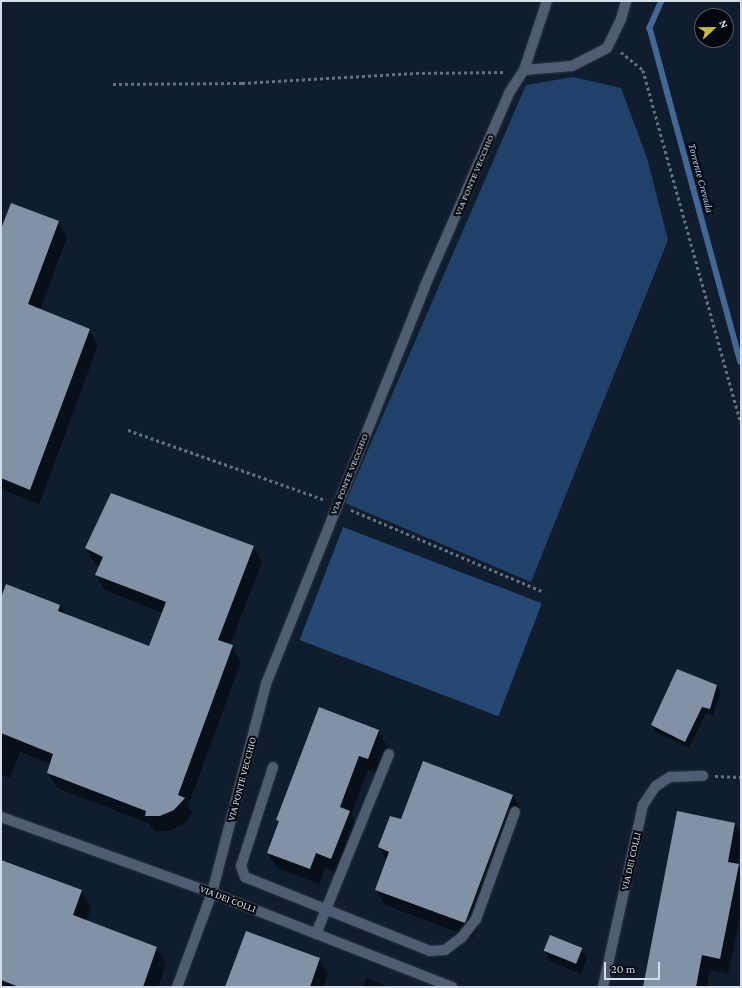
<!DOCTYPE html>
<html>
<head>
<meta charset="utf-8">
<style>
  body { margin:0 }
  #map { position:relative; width:742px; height:988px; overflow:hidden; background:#101d2e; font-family:"Crimson Pro",serif }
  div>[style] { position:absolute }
  .green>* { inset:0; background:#20416a }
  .forest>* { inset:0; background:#254874; transform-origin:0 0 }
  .shadow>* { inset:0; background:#0007 }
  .stream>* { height:5.5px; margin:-2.75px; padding:0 2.75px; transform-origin:2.75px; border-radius:2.75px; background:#446896 }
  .building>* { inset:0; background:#8191a6; transform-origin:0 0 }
  .path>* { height:2.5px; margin-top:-1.25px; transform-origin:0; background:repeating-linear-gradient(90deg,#66717f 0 3px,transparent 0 6px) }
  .roads { filter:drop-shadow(0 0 1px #2f3643) drop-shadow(0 0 1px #2f3643) }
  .service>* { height:10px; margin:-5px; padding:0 5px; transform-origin:5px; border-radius:5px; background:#4e5d71 }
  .minor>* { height:10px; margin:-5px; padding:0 5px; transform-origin:5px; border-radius:5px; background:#4e5d71 }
  .tertiary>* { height:10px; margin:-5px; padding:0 5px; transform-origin:5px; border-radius:5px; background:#4e5d71 }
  span { translate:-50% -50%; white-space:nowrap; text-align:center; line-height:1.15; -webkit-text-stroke:4px #04070e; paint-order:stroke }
  .street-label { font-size:10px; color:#d4dde8 }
  .water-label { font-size:11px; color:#a8c9f2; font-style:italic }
  .frame { position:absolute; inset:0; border:2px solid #d4dde8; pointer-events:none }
  .north { position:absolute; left:694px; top:8px; width:40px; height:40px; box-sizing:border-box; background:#04070e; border:1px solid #575d65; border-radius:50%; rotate:68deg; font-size:11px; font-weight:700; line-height:16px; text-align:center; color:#d4dde8 }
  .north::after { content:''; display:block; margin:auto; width:14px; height:18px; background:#c5bc3d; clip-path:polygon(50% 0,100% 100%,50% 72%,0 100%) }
  .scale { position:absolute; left:604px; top:962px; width:56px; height:18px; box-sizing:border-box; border:2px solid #d4dde8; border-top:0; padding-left:5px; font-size:12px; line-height:14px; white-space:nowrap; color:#d4dde8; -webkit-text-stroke:3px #04070e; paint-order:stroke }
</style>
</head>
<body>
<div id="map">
  <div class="green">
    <div style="clip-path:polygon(573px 77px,621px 88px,647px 158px,668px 240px,531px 582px,345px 503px,526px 85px)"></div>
  </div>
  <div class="forest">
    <div style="left:343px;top:527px;width:213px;height:121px;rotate:21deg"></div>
  </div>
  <div class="shadow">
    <div style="clip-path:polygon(58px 222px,67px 237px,40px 310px,89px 330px,98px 345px,39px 505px,1px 489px,1px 232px)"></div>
    <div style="clip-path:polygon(253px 547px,262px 562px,230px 645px,241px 662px,188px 806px,193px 813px,183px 825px,168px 831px,154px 831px,150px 824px,57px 788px,48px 773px,51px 764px,20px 752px,10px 778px,1px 775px,1px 601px,60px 605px,65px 614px,150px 648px,163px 613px,105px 590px,96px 575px,100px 566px,95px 564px,86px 548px)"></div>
    <div style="clip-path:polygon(678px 670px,717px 686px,721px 692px,713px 715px,706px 713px,689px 748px,656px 732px,652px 725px)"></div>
    <div style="clip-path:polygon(319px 709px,379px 731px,387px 747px,377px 774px,368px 770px,351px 815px,358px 828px,340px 874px,325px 868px,319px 884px,277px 868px,268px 853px,279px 823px,277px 819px)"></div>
    <div style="clip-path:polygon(423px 763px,513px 796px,522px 811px,473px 938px,385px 905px,376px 890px,387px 861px,379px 847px,402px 821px)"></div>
    <div style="clip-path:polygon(735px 824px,741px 835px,738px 866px,741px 870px,741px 910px,728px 974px,710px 970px,707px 987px,644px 987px)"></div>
    <div style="clip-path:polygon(1px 861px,81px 891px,91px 908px,86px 921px,156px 947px,166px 964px,158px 987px,1px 987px)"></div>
    <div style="clip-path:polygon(581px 949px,587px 959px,581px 974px,550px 961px,545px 951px)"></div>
    <div style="clip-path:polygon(319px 959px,328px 974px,323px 987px,226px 987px)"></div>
    <div style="clip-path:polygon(366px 978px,390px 987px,362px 987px)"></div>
  </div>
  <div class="stream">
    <div style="left:662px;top:1px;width:30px;rotate:114deg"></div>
    <div style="left:650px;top:28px;width:346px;rotate:74.8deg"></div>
  </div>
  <div class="building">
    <div style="clip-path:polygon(11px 203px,59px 221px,28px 304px,90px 329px,30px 490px,1px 478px,1px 229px)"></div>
    <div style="clip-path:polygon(111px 493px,254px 546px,218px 640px,233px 645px,178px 795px,185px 798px,174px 810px,160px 816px,145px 816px,146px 811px,47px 773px,53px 754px,1px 733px,1px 598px,6px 584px,60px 605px,58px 611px,149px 646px,166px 602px,95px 575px,103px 557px,85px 548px)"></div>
    <div style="clip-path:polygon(677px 669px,717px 685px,710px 709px,702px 707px,685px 742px,651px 725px)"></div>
    <div style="clip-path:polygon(319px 707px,379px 730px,368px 759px,359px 756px,340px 807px,350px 811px,331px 859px,316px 853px,310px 869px,267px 853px,279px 821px,276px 820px)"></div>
    <div style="clip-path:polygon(423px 761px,513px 795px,465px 923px,375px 890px,389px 852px,378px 847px,390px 816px,401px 819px)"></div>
    <div style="clip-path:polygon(677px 811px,735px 823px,728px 862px,739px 864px,720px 959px,702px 955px,696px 987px,643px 987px)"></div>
    <div style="clip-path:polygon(1px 860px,82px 890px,73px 915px,157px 947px,143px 987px,19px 987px,1px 980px)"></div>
    <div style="clip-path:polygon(246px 931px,320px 958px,310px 987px,225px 987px)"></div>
    <div style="left:550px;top:935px;width:35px;height:17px;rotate:22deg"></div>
  </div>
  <div class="path">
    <div style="left:621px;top:52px;width:28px;rotate:39deg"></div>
    <div style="left:643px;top:70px;width:366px;rotate:74.5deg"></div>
    <div style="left:113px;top:84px;width:129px;rotate:-0.4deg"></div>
    <div style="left:242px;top:83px;width:174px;rotate:-3.3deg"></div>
    <div style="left:416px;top:73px;width:90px;rotate:-0.6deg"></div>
    <div style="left:128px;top:430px;width:210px;rotate:19.5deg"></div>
    <div style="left:351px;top:510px;width:210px;rotate:23deg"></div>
    <div style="left:715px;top:776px;width:26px;rotate:2deg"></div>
  </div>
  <div class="roads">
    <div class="service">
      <div style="left:524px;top:70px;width:73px;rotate:-71.6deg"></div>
      <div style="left:273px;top:767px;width:104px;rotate:107.9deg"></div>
      <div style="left:241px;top:866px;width:12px;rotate:70deg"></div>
      <div style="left:245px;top:877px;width:199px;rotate:21.8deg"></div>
      <div style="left:430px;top:951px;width:15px;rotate:-4deg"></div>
      <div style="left:445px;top:950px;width:21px;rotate:-37deg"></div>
      <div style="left:462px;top:937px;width:23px;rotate:-52deg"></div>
      <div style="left:476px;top:919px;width:114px;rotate:-70deg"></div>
      <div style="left:316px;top:934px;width:194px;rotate:-67.9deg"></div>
    </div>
    <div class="minor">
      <div style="left:177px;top:987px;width:100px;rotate:-69.6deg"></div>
      <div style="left:212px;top:893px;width:216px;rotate:-75.5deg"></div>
      <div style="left:266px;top:684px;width:426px;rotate:-68.2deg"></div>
      <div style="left:424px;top:288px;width:213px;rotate:-66.4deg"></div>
      <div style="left:509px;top:93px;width:27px;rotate:-57deg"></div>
      <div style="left:524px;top:70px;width:48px;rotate:-4.8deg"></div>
      <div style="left:572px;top:66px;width:39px;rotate:-27deg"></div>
      <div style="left:607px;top:48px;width:32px;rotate:-64deg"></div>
      <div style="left:621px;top:19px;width:19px;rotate:-74deg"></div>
      <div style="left:603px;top:987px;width:186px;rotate:-77.6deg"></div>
      <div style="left:643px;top:805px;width:23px;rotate:-56deg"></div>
      <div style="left:656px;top:786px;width:17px;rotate:-33deg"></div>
      <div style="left:670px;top:777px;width:33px;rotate:-2deg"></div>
    </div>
    <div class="tertiary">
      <div style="left:1px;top:817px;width:224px;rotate:19.8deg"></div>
      <div style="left:212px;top:893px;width:258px;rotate:21.4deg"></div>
    </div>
  </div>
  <div class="street-label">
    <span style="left:474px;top:175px;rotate:-67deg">VIA PONTE VECCHIO</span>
    <span style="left:349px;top:474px;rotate:-68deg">VIA PONTE VECCHIO</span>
    <span style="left:242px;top:779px;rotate:-75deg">VIA PONTE VECCHIO</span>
    <span style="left:631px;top:861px;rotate:-77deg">VIA DEI COLLI</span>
    <span style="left:228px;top:899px;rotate:21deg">VIA DEI COLLI</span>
  </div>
  <div class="water-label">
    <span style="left:701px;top:178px;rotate:75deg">Torrente Crevada</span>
  </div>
  <div class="frame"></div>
  <div class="north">N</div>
  <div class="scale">20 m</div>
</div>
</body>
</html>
